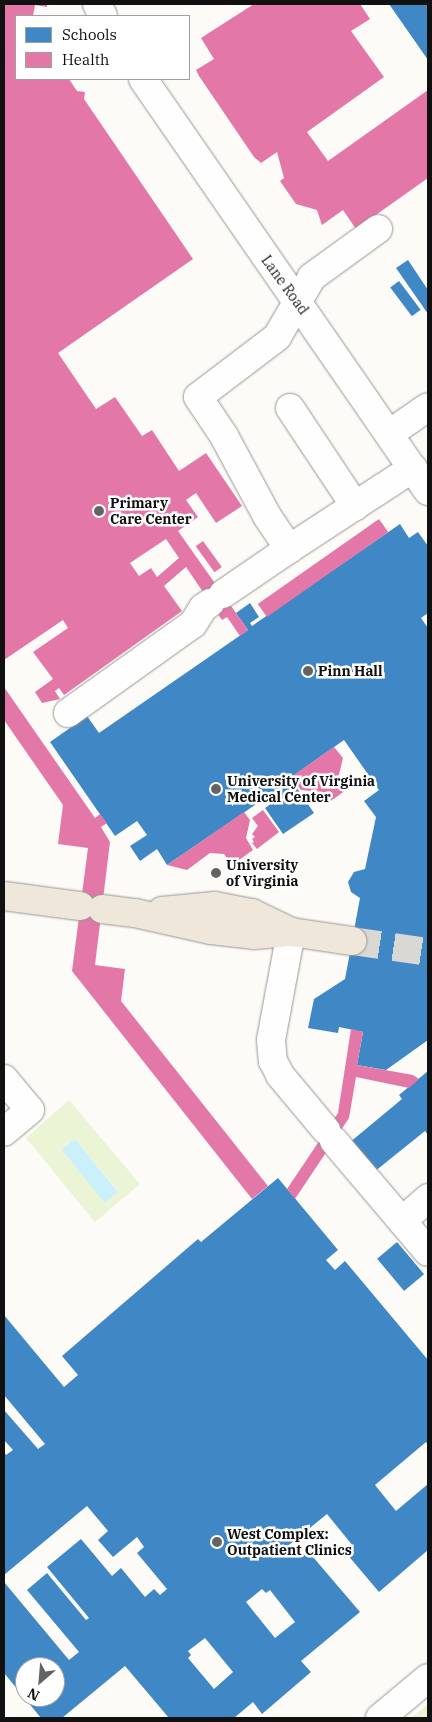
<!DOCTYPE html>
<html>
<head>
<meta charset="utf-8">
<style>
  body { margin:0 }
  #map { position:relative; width:432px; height:1722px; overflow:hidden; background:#fdfbf7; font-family:"IBM Plex Serif",serif }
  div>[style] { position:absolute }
  .green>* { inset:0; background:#ebf4d5 }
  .water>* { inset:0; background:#c9f0fb; transform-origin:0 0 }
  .schools>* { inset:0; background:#3f88c5; transform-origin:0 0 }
  .health>* { inset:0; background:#e377a8; transform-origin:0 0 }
  .major-tunnel>* { height:28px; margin-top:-14px; transform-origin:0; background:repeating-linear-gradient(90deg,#dad8d4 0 28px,transparent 0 42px) }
  .roads { filter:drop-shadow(0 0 1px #979695) drop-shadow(0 0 1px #979695) }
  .minor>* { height:28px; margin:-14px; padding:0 14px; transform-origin:14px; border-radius:14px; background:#fffefe }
  .major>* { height:28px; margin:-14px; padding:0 14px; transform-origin:14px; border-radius:14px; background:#eee7da }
  .dots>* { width:14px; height:14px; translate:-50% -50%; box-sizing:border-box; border:2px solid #fff; border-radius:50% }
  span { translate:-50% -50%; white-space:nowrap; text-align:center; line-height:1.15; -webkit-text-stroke:5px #fff; paint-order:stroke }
  .street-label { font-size:14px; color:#111 }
  .poi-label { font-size:14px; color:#111; font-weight:700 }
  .left { translate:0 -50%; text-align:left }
  .frame { position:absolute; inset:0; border:5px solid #111; pointer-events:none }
  .legend { position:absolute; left:15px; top:15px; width:175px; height:65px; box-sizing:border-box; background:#fff; border:1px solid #a0a0a0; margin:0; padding:6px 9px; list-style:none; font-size:15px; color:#111 }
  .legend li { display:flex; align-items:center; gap:10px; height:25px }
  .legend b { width:25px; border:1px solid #a0a0a0 }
  .north { position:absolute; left:15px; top:1657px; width:50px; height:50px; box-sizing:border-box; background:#fff; border:1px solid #a0a0a0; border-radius:50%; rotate:207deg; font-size:14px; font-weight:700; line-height:20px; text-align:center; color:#111 }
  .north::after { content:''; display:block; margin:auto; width:18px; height:22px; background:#646362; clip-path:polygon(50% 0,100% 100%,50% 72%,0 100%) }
</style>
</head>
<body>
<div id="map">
  <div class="green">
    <div style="clip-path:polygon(evenodd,69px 1100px,140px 1184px,95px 1222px,26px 1138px,69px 1100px,75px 1139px,118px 1191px,106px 1201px,62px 1150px,75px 1139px)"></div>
    <div style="clip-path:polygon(428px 1704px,428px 1718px,411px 1718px)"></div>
  </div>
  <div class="water">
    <div style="left:75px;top:1139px;width:68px;height:17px;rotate:51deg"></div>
  </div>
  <div class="schools">
    <div style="clip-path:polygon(389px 4px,428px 4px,428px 60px)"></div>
    <div style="clip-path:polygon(408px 260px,428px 290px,428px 314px,396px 268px)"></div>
    <div style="left:399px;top:281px;width:36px;height:11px;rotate:53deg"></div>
    <div style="clip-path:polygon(400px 524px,409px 538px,418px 532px,428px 546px,428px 613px,421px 618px,428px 628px,428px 1040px,386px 1070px,357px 1065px,363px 1032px,339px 1027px,338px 1033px,308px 1028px,314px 999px,345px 979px,360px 898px,351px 892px,348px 882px,354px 872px,365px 869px,376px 817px,364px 801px,379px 790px,344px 740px,290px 778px,314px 813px,283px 834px,265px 808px,275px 801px,271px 794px,167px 865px,157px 849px,140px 861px,130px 846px,147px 835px,137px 821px,115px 836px,50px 742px,87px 716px,99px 733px,248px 630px,236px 613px,250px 603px,259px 617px,250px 623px,252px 626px)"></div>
    <div style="clip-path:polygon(428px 1071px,428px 1135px,425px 1131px,374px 1172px,349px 1143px,402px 1099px,399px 1095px)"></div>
    <div style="clip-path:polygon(evenodd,278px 1178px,338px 1250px,326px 1260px,335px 1270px,345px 1261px,428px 1360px,428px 1445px,426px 1442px,375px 1485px,396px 1511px,428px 1484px,428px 1550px,379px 1592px,346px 1553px,353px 1546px,327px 1514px,289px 1545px,299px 1557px,307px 1550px,360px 1612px,301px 1661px,311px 1672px,262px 1714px,253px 1702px,234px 1718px,169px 1718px,125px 1666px,62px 1718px,41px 1718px,4px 1673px,4px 1582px,69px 1660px,79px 1652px,27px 1590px,47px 1573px,86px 1620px,89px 1618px,47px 1567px,81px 1539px,112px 1576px,121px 1568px,145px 1597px,154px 1589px,160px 1595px,167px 1589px,137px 1553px,144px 1547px,137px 1537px,113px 1557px,98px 1540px,108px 1531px,87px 1506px,4px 1575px,4px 1452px,6px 1455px,13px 1450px,4px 1440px,4px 1410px,38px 1449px,45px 1444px,4px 1395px,4px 1315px,64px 1387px,78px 1375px,62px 1356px,198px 1239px,201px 1242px,278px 1178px,262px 1589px,266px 1593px,270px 1590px,295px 1622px,275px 1638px,246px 1602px,262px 1589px,278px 1178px,205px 1638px,233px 1672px,214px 1689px,188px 1658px,191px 1655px,188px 1651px,205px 1638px,278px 1178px,25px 1667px,55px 1667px,55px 1697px,25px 1697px,25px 1667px)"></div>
    <div style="left:397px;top:1242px;width:42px;height:26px;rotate:50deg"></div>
  </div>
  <div class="health">
    <div style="clip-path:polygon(evenodd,4px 4px,47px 4px,47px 7px,35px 5px,33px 16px,16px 16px,16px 79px,69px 79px,77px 91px,85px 92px,84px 99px,193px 259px,58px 353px,96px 409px,115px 397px,142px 436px,152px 430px,179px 471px,206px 453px,242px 506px,216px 523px,196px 493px,186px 500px,198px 517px,178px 531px,248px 630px,240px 636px,227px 617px,222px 620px,186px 567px,164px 586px,182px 611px,64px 695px,59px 688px,55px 691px,60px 699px,42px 703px,35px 692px,53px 679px,33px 652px,68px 628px,63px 620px,4px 660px,4px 4px,166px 539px,179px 558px,157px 577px,151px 568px,139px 576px,130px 563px,166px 539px)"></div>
    <div style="clip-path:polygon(254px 4px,360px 4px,370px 19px,351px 31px,384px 77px,307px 132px,328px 161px,428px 90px,428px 178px,356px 229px,343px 210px,322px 225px,317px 210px,296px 204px,280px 181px,284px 178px,277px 152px,261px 163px,254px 157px,199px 76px,196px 70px,214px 59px,201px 38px)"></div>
    <div style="left:379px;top:519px;width:16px;height:148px;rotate:55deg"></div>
    <div style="left:203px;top:541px;width:32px;height:9px;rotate:54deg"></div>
    <div style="clip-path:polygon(4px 687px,95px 818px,100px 814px,107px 823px,101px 827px,110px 842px,95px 965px,125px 969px,121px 1001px,268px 1186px,252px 1199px,72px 971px,88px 848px,58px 844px,63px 805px,4px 720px)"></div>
    <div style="clip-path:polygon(334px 747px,343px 758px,338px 779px,346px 790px,328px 803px,320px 792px,301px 790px,291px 777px)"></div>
    <div style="clip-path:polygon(263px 810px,279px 832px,257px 849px,252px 843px,254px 842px,252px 839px,255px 837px,252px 834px,258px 826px,252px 818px)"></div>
    <div style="clip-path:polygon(244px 812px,250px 820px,246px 838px,253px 850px,232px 865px,224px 854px,210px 853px,187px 870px,167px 865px)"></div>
    <div style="clip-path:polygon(351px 1029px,363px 1032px,357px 1065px,413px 1075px,419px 1079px,409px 1088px,356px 1077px,349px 1118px,295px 1199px,287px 1189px,338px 1113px)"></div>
  </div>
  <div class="major-tunnel">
    <div style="left:352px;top:941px;width:77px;rotate:8.2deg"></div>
  </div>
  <div class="roads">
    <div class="minor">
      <div style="left:97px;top:4px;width:13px;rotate:63deg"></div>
      <div style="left:143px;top:79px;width:501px;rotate:55.33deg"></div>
      <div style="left:378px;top:229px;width:82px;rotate:144deg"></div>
      <div style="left:312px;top:277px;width:69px;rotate:120.3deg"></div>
      <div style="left:277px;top:337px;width:99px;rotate:142.8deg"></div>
      <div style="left:198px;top:397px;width:47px;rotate:56.3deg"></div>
      <div style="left:224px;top:436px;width:91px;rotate:61.7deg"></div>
      <div style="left:267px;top:516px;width:40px;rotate:56deg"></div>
      <div style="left:289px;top:549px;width:148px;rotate:-33.2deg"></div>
      <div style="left:290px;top:408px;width:118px;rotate:56.4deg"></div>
      <div style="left:389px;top:434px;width:47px;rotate:-34.7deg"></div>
      <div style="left:223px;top:594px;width:80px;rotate:-34.3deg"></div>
      <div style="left:68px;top:713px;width:153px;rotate:-35.5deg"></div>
      <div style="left:193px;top:624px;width:19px;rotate:-58deg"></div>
      <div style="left:203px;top:608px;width:9px;rotate:-36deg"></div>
      <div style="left:291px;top:932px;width:110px;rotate:100.5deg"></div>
      <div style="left:271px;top:1040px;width:21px;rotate:85deg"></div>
      <div style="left:273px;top:1061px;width:16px;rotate:63deg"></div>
      <div style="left:280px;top:1075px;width:72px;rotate:50.1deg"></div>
      <div style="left:4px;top:1079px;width:40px;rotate:50deg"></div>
      <div style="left:30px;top:1110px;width:34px;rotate:140deg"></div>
      <div style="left:334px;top:1141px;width:145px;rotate:49.7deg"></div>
      <div style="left:402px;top:1221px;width:35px;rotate:-41deg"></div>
      <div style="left:380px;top:1718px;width:62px;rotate:-39.8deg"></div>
    </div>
    <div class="major">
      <div style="left:4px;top:896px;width:77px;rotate:7.5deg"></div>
      <div style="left:102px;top:909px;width:33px;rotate:7deg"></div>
      <div style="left:135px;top:913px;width:78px;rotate:12.6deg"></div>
      <div style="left:211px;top:930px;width:43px;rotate:6.6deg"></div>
      <div style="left:254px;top:935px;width:37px;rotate:-5deg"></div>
      <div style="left:291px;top:932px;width:62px;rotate:8.4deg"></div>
      <div style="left:162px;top:911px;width:53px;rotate:-5.4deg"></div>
      <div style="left:215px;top:906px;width:38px;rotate:11deg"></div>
      <div style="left:252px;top:913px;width:41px;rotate:25.9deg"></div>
    </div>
  </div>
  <div class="dots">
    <div style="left:99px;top:511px;background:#646362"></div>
    <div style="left:308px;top:671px;background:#646362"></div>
    <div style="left:216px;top:789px;background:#646362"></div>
    <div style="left:216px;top:873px;background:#646362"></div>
    <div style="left:217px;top:1542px;background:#646362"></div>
  </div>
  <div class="street-label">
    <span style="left:285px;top:285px;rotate:54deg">Lane Road</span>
  </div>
  <div class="poi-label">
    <span class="left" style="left:110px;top:511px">Primary<br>Care Center</span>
    <span class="left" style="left:318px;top:671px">Pinn Hall</span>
    <span class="left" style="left:227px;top:789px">University of Virginia<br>Medical Center</span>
    <span class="left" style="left:226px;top:873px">University<br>of Virginia</span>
    <span class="left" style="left:227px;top:1542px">West Complex:<br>Outpatient Clinics</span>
  </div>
  <div class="frame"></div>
  <ul class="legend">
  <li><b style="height:14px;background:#3f88c5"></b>Schools</li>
  <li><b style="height:14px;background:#e377a8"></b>Health</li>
  </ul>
  <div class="north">N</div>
</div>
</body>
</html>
